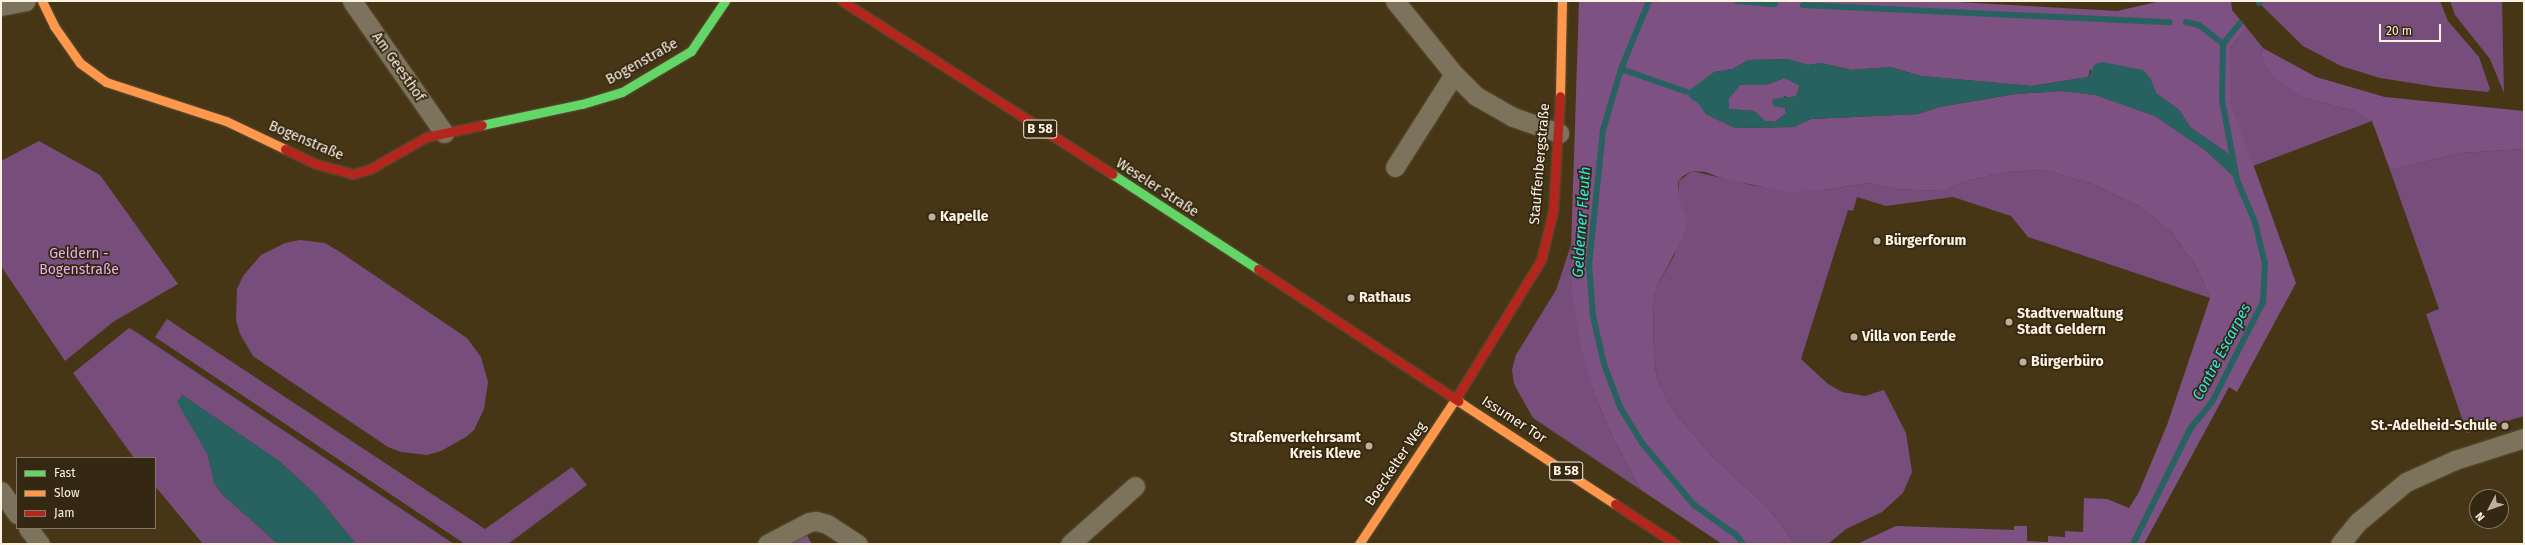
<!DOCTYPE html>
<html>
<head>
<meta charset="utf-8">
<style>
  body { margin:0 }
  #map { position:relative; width:2525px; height:545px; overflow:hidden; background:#463615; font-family:"Fira Sans",sans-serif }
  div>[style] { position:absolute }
  .green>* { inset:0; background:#774e7b }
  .forest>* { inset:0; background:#7d5182 }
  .water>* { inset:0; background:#276261 }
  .stream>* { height:6px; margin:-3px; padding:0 3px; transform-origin:3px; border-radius:3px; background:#276261 }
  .roads { filter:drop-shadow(0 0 1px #5b4f36) drop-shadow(0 0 1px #5b4f36) }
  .street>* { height:19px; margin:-9.5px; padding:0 9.5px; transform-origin:9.5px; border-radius:9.5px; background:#7d725b }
  .fast>* { height:9px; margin:-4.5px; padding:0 4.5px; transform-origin:4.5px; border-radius:4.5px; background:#63d668 }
  .slow>* { height:9px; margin:-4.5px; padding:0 4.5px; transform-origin:4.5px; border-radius:4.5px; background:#ff974d }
  .jam>* { height:9px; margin:-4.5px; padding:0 4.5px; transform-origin:4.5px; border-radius:4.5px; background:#b3261e }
  .dots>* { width:11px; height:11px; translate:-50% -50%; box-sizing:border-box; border:2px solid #352812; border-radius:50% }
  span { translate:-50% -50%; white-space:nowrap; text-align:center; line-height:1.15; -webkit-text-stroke:3.5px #352812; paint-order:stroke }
  .shield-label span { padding:1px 3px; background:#352812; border:1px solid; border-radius:3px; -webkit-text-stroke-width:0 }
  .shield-label { font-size:13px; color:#fdf3e3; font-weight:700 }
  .street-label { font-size:14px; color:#fdf3e3 }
  .poi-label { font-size:14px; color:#fdf3e3; font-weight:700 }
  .left { translate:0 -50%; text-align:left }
  .right { translate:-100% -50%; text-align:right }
  .park-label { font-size:14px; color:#e7b0f5 }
  .water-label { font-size:15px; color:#2ce9f1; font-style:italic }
  .frame { position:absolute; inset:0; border:2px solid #fdf3e3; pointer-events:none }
  .legend { position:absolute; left:16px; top:457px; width:140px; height:72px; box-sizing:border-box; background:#352812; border:1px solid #857966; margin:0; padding:5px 7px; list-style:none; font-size:12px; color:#fdf3e3 }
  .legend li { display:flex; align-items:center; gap:8px; height:20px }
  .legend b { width:20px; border:1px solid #857966 }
  .north { position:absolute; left:2469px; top:489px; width:40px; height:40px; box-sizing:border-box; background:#352812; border:1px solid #857966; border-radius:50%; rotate:229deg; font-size:11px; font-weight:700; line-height:16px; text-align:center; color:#fdf3e3 }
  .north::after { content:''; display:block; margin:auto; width:14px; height:18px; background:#bdb19b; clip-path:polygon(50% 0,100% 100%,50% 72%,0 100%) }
  .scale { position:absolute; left:2379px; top:24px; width:62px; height:18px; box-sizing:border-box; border:2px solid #fdf3e3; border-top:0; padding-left:5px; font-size:12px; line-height:14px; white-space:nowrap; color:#fdf3e3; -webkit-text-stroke:3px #352812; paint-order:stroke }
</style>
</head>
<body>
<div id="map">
  <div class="green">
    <div style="clip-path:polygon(2257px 1px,2440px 1px,2448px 21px,2479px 57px,2490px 89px,2488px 92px,2437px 87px,2380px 78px,2341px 66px,2303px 46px)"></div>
    <div style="clip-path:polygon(2450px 1px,2502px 1px,2504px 93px,2490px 59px,2455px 15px)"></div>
    <div style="clip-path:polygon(2247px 28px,2263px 48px,2261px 55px,2301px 97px,2351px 110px,2372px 121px,2253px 166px,2230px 100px,2230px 48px)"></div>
    <div style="clip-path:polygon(39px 141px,100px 175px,178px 284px,113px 322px,65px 361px,1px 266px,1px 161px)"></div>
    <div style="clip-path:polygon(2524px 149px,2524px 416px,2467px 433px,2426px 314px,2439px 309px,2390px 170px,2462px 153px)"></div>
    <div style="clip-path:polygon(2045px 170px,2092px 184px,2140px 206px,2173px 234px,2197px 268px,2210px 298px,2028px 237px,2011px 216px,1953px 197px,1886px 206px,1857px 197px,1853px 211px,1848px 210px,1801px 359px,1828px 384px,1842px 392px,1865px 396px,1884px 390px,1906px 433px,1912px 472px,1903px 493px,1882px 512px,1846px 529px,1828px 544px,1795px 544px,1769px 509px,1713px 457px,1671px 408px,1657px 379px,1654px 358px,1653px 301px,1657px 286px,1675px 254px,1679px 181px,1692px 171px,1755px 186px,1825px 190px,1868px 183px,1896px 189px,1942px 191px,1963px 182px,2006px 172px)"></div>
    <div style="clip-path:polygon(300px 240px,325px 243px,340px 252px,467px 338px,481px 357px,488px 382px,484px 409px,474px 430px,466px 437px,441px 451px,427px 455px,401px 452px,388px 447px,253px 356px,240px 334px,236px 320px,237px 289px,243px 276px,261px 255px,285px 243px)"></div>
    <div style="clip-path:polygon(1571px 245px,1570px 279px,1593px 391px,1613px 438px,1641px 490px,1533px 418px,1514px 384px,1512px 370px,1516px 355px,1556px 290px)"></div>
    <div style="clip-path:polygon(167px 319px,485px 529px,572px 467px,587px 485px,508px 544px,465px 544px,155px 337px)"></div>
    <div style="clip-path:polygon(129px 328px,136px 332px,454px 544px,356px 544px,316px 495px,279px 461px,182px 395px,178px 402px,208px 455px,214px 482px,221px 493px,278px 544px,203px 544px,155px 486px,155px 458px,134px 458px,73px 373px)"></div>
  </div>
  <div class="forest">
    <div style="clip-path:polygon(evenodd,1579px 1px,1938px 1px,2117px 11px,2161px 1px,2231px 1px,2232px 10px,2247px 28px,2230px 48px,2230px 100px,2296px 283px,2237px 392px,2229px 387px,2144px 544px,1857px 544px,1896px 526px,2014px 530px,2014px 526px,2027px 526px,2027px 541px,2048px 542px,2048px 536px,2065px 537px,2065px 531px,2083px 532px,2084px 498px,2107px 499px,2129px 508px,2139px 492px,2167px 425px,2210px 298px,2197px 268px,2173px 234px,2140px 206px,2092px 184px,2045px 170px,2006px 172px,1963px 182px,1942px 191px,1896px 189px,1868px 183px,1825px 190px,1791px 192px,1727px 180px,1705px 172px,1692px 171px,1683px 176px,1678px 182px,1679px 200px,1687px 219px,1682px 239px,1657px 286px,1653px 301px,1654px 358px,1657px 379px,1671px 408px,1713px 457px,1769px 509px,1795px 544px,1722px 544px,1641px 490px,1613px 438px,1593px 391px,1581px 347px,1570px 279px,1579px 1px,1787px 59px,1808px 65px,1821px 63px,1852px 70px,1890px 67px,1921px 76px,2032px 86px,2088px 77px,2090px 70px,2150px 78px,2156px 93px,2179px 110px,2190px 127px,2233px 157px,2237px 179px,2205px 150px,2155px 116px,2096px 95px,2062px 91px,2015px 94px,1939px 107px,1918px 114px,1811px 119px,1794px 127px,1735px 128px,1706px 114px,1698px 102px,1714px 72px,1733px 69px,1748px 60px,1787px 59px)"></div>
    <div style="clip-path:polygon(2263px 48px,2316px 77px,2385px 97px,2524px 111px,2524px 149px,2462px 153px,2390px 170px,2372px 121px,2351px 110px,2301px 97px,2272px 75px,2261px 55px)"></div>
    <div style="clip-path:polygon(1785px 78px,1800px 85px,1796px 96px,1791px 98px,1784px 96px,1780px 107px,1785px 108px,1786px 113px,1775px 122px,1765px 121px,1754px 111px,1729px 109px,1729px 98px,1740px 85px,1766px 85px)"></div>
    <div style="clip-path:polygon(806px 534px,812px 544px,783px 544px,797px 537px)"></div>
  </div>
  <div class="water">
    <div style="clip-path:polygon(evenodd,1787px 59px,1808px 65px,1821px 63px,1852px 70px,1890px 67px,1921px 76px,2032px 86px,2088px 77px,2095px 64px,2102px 62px,2143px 70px,2150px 78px,2156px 93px,2179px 110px,2190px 127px,2233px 157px,2237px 180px,2205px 150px,2155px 116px,2095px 95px,2062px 91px,2015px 94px,1939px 107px,1918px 114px,1811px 119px,1794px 127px,1735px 128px,1706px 114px,1698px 103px,1690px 98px,1687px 92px,1714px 72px,1733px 69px,1748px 60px,1787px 59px,1785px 78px,1800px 86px,1796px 96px,1772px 99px,1773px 106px,1785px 108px,1786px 113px,1775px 122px,1765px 121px,1754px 111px,1729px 109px,1729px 98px,1740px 85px,1766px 85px,1785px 78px)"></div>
    <div style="clip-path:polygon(182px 395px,279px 461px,316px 495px,356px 544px,278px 544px,221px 493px,214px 482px,208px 455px,177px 402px)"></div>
  </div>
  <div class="stream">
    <div style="left:1649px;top:1px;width:74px;rotate:112.4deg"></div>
    <div style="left:1621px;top:69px;width:64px;rotate:106.4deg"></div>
    <div style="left:1603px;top:130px;width:136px;rotate:95.9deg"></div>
    <div style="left:1589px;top:265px;width:51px;rotate:85.5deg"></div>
    <div style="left:1593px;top:316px;width:49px;rotate:77.1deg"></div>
    <div style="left:1604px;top:364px;width:46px;rotate:69.6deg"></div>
    <div style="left:1620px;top:407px;width:42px;rotate:58.6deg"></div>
    <div style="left:1642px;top:443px;width:81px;rotate:50deg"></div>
    <div style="left:1694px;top:505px;width:52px;rotate:35.5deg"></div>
    <div style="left:1736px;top:535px;width:11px;rotate:52deg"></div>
    <div style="left:1737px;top:1px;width:38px;rotate:5deg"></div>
    <div style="left:2259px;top:3px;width:2px;rotate:-63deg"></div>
    <div style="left:1803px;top:5px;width:367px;rotate:2.7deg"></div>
    <div style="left:2186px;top:22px;width:13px;rotate:13deg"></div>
    <div style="left:2199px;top:25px;width:31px;rotate:38deg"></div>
    <div style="left:1621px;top:69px;width:70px;rotate:19.2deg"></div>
    <div style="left:2133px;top:544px;width:128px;rotate:-63.6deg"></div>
    <div style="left:2190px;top:429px;width:35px;rotate:-51deg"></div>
    <div style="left:2212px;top:402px;width:112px;rotate:-63deg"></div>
    <div style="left:2263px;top:302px;width:38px;rotate:-87deg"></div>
    <div style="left:2265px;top:264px;width:43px;rotate:-103.4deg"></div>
    <div style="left:2255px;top:222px;width:46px;rotate:-113.2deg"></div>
    <div style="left:2237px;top:180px;width:81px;rotate:-100.6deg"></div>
    <div style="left:2222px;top:100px;width:56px;rotate:-89deg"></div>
    <div style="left:2223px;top:44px;width:27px;rotate:-51deg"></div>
  </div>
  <div class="roads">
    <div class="street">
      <div style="left:352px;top:1px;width:161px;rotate:55.1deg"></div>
      <div style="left:1395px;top:1px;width:94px;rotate:51.1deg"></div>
      <div style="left:1454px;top:74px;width:31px;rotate:45deg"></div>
      <div style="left:1476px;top:96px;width:43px;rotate:29.6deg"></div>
      <div style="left:1513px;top:117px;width:49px;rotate:19.2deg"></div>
      <div style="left:1px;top:6px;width:25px;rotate:-11deg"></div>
      <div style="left:1395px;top:167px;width:110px;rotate:-57.6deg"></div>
      <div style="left:1px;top:491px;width:28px;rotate:55deg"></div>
      <div style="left:28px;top:528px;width:20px;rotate:53deg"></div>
      <div style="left:767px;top:544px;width:47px;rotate:-27.6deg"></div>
      <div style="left:809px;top:522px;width:7px;rotate:-8deg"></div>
      <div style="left:816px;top:521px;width:11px;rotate:15deg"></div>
      <div style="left:827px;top:524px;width:37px;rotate:33deg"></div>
      <div style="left:1070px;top:544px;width:87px;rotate:-41.7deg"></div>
      <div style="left:2340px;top:544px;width:28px;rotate:-51deg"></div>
      <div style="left:2358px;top:522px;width:62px;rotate:-39.8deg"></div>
      <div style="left:2406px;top:482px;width:54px;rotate:-24.2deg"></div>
      <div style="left:2455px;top:460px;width:72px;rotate:-17.7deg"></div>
    </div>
    <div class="fast">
      <div style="left:482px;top:125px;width:102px;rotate:-11.9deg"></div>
      <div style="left:582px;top:104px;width:42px;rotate:-16.7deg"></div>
      <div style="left:622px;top:92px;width:80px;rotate:-30.7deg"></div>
      <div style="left:691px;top:51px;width:60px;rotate:-55.8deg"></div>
      <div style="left:1112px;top:174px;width:174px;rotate:33.1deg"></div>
    </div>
    <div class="slow">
      <div style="left:42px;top:1px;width:28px;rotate:64deg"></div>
      <div style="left:54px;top:26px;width:45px;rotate:54.9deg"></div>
      <div style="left:80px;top:63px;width:32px;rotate:36deg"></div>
      <div style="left:106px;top:82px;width:126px;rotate:18deg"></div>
      <div style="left:226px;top:121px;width:65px;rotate:25.4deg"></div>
      <div style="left:1560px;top:96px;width:95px;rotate:-88.8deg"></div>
      <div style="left:1458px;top:401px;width:188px;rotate:33.3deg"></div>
      <div style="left:1359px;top:544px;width:179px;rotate:-56.4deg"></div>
    </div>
    <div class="jam">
      <div style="left:842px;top:1px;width:321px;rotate:32.6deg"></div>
      <div style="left:285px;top:149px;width:34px;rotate:26deg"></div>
      <div style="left:316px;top:164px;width:38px;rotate:15deg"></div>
      <div style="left:353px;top:174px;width:18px;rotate:-16deg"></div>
      <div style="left:370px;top:169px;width:64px;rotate:-29.7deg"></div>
      <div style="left:426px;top:137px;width:57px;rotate:-12.1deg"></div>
      <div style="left:1258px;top:269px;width:240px;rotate:33.4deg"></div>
      <div style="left:1458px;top:395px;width:158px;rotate:-58.4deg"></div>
      <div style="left:1541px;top:260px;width:50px;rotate:-76.2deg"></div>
      <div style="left:1553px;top:211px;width:115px;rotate:-86.5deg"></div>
      <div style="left:1615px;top:504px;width:73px;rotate:33.3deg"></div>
    </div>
  </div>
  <div class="dots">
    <div style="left:932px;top:217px;background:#bdb19b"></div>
    <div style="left:1877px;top:241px;background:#bdb19b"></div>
    <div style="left:1351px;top:298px;background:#bdb19b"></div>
    <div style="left:2009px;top:322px;background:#bdb19b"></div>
    <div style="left:1854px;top:337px;background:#bdb19b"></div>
    <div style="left:2023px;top:362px;background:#bdb19b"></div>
    <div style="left:2505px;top:426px;background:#bdb19b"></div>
    <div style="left:1369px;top:446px;background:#bdb19b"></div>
  </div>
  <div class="shield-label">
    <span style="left:1040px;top:129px">B 58</span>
    <span style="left:1566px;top:471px">B 58</span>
  </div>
  <div class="street-label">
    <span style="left:642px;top:62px;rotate:-29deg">Bogenstraße</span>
    <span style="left:398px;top:67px;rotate:55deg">Am Geesthof</span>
    <span style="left:306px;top:141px;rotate:23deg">Bogenstraße</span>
    <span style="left:1540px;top:164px;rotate:-85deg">Stauffenbergstraße</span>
    <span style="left:1157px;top:188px;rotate:33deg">Weseler Straße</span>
    <span style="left:1514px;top:420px;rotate:33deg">Issumer Tor</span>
    <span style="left:1396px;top:464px;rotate:-56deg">Boeckelter Weg</span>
  </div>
  <div class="poi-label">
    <span class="left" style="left:940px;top:217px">Kapelle</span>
    <span class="left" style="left:1885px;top:241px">Bürgerforum</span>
    <span class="left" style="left:1359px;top:298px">Rathaus</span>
    <span class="left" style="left:2017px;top:322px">Stadtverwaltung<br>Stadt Geldern</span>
    <span class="left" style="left:1862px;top:337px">Villa von Eerde</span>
    <span class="left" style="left:2031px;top:362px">Bürgerbüro</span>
    <span class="right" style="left:2497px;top:426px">St.-Adelheid-Schule</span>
    <span class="right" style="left:1361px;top:446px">Straßenverkehrsamt<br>Kreis Kleve</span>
  </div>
  <div class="park-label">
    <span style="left:79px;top:262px">Geldern -<br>Bogenstraße</span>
  </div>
  <div class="water-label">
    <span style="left:1582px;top:222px;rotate:-86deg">Gelderner Fleuth</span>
    <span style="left:2222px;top:352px;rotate:-62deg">Contre Escarpes</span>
  </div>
  <div class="frame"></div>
  <ul class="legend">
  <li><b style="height:5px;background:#63d668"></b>Fast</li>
  <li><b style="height:5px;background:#ff974d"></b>Slow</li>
  <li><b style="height:5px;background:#b3261e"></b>Jam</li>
  </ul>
  <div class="north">N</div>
  <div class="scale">20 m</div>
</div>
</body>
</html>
